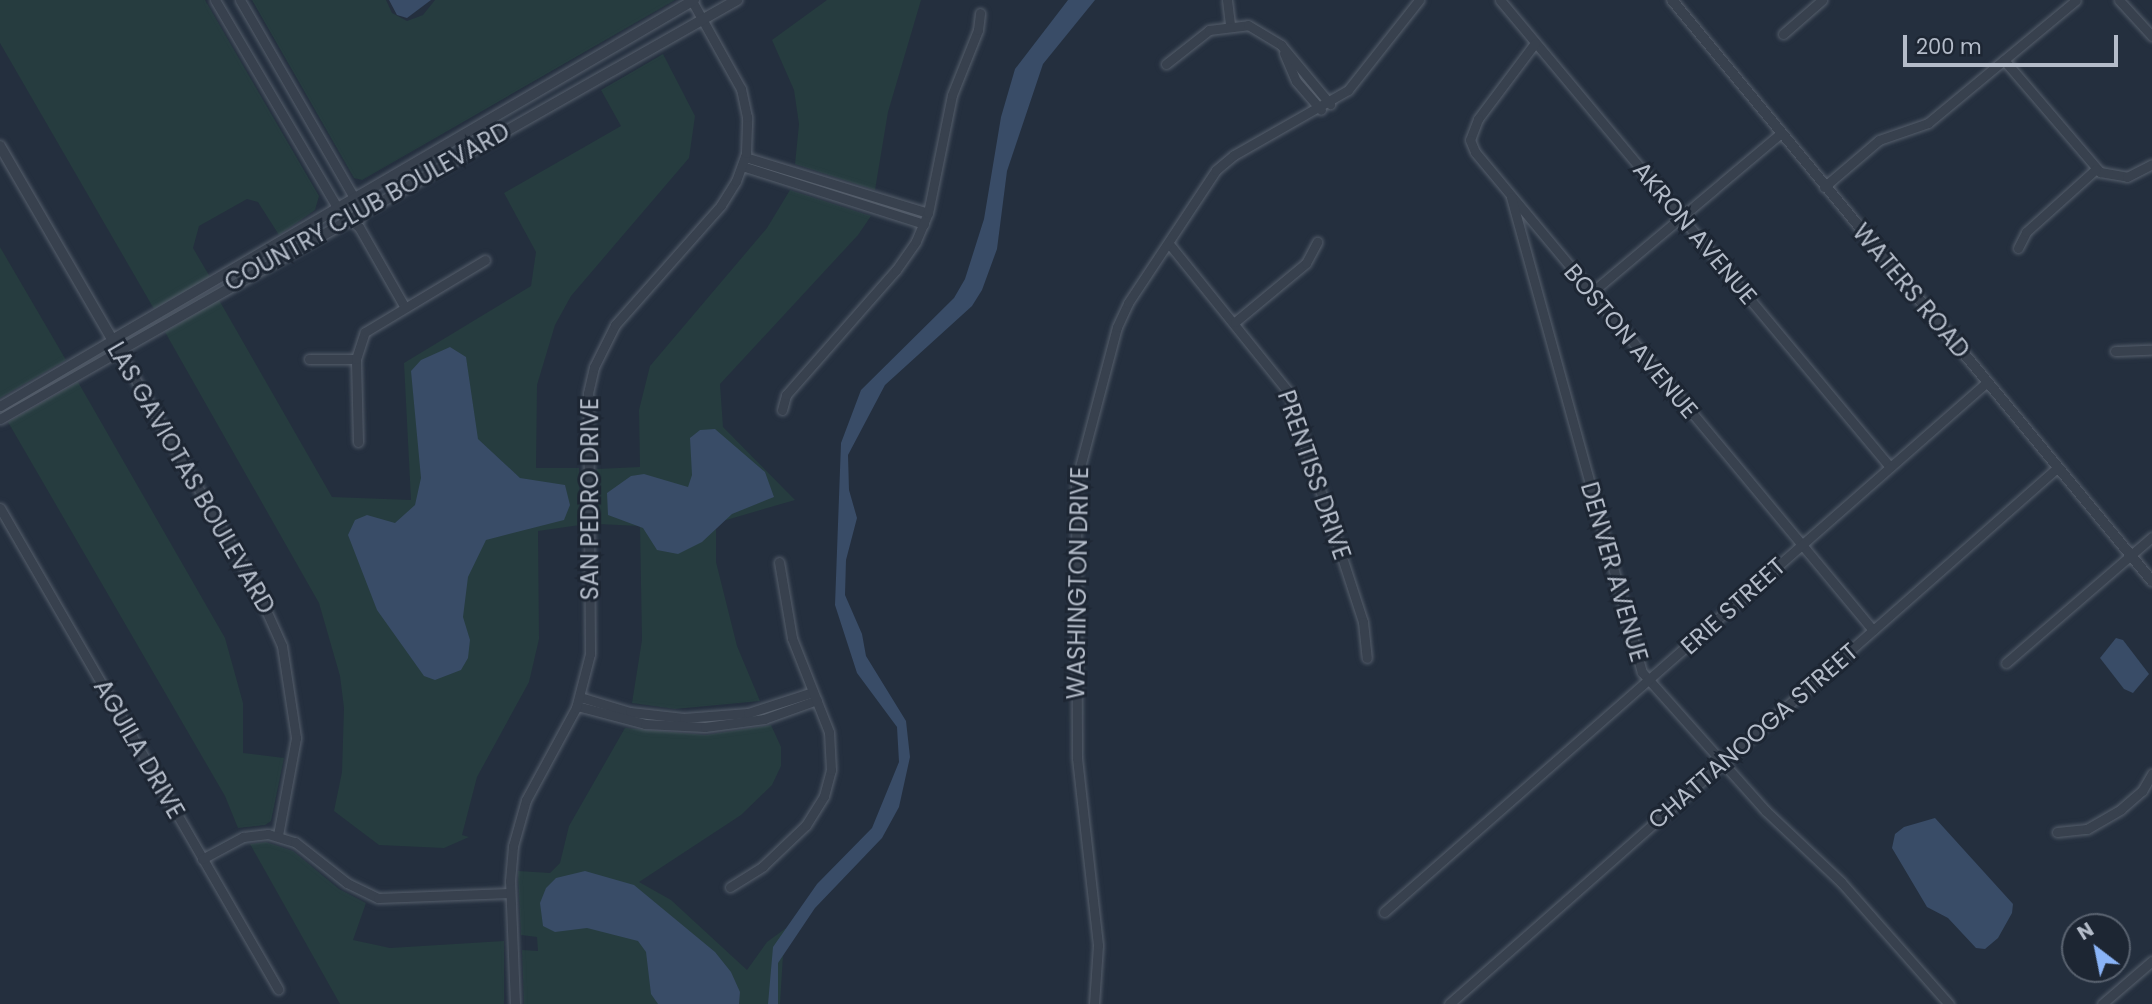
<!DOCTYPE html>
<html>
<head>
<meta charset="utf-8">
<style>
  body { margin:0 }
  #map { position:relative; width:2152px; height:1004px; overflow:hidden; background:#242f3e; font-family:Poppins,sans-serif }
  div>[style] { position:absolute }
  .green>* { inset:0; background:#263c3f }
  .water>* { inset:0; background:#394c67 }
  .roads { filter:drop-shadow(0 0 2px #565f6c) drop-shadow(0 0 2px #565f6c) }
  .minor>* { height:9px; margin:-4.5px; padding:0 4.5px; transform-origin:4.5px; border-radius:4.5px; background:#38414e }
  .tertiary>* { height:10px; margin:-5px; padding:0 5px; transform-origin:5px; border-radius:5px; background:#38414e }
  span { translate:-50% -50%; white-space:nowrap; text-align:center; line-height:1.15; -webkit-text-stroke:6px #1d2633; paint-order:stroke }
  .street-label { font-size:24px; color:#b4bcc9 }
  .north { position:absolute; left:2061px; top:913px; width:70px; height:70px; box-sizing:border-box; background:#1d2633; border:2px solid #59626f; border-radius:50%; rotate:328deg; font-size:19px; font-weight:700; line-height:28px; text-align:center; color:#b4bcc9 }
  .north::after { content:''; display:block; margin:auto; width:24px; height:32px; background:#8ab4f8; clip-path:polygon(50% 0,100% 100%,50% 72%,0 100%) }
  .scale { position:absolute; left:1903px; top:35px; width:215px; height:32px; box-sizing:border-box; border:4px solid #b4bcc9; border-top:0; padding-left:9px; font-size:21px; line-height:24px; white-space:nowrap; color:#b4bcc9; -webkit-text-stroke:5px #1d2633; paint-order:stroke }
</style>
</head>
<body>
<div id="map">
  <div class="green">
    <div style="clip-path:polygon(0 0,205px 0,319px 196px,315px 210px,279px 235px,258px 202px,247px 199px,199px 226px,193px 248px,210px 277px,154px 309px,0 43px)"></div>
    <div style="clip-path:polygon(252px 0,386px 0,392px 13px,407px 21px,423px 15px,435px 0,675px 0,362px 180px,354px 178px)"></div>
    <div style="clip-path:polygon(827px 0,921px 0,888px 112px,875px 190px,795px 164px,799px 124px,794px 90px,772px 40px)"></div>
    <div style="clip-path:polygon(663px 54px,695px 116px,689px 158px,571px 296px,555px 325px,537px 385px,536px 468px,579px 468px,580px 525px,538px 531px,539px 639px,529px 682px,477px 777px,462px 835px,469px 837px,444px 848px,379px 845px,334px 811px,342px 772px,344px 708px,340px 676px,319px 603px,165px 332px,219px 300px,332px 497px,411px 500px,404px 363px,531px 286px,536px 252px,504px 193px,621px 126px,601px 90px)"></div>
    <div style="clip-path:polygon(790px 190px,871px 216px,858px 235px,720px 384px,723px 427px,795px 500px,716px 523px,716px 562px,737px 646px,760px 701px,675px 709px,632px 703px,642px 640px,640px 526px,598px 524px,597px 469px,640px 467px,639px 410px,650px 366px,767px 228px)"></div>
    <div style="clip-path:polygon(0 247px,66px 360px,0 398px)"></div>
    <div style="clip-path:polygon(78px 382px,225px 638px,243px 703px,243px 753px,284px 758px,271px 821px,265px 825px,238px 828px,225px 796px,8px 422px)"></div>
    <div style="clip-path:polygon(771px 725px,781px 747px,781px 766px,772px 785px,741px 815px,639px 882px,671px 900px,747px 970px,767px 942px,808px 912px,783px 955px,780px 1004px,524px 1004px,522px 950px,538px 951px,537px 937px,521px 935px,518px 871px,550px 873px,560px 863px,569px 826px,625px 728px,706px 735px)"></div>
    <div style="clip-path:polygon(266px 842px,293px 851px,339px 889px,366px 903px,353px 940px,390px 948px,504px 941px,504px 1004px,340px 1004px,250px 844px)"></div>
  </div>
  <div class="water">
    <div style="clip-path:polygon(389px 0,431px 0,407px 18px,397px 15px)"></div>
    <div style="clip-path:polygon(1068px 0,1095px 0,1043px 64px,1007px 171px,997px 249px,982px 290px,972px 306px,885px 385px,848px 455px,849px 490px,857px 518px,846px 560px,845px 595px,862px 634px,866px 656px,906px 721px,910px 757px,899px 807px,882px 838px,815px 908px,778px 963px,778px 1004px,768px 1004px,773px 947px,817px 884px,872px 828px,899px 762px,897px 727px,857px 673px,835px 605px,841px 443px,861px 390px,954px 298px,965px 279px,984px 219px,1001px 117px,1015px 69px)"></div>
    <div style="clip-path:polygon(450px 347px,466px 357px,478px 439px,520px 478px,565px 485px,570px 505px,564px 520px,486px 540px,468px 577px,463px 617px,470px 640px,468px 658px,461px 670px,435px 680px,424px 676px,377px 610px,348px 535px,355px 520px,367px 515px,395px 523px,415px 505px,421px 478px,411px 371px,421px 360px)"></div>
    <div style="clip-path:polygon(715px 429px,765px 472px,774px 497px,732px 514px,702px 542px,678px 554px,657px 550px,643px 528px,608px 515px,607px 493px,631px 476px,644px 474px,688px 487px,692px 475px,690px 438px,700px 430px)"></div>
    <div style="clip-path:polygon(2116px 638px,2123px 640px,2149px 674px,2133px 693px,2124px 689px,2100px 658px)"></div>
    <div style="clip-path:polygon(1935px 818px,2013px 904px,2012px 913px,1998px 938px,1985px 949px,1976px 948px,1948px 918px,1927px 907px,1892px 848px,1895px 834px,1904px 827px)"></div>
    <div style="clip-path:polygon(585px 871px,634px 885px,715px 952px,731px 972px,740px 992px,739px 1004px,658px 1004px,651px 994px,646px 952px,638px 941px,587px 928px,555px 932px,543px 926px,540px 903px,546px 888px,556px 878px)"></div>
  </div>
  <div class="roads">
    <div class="minor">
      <div style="left:215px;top:0;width:243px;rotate:59.5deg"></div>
      <div style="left:338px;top:209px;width:28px;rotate:41deg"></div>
      <div style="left:359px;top:227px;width:91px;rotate:60.3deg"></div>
      <div style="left:240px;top:0;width:230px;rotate:60deg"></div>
      <div style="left:355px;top:199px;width:20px;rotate:75deg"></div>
      <div style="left:1227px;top:0;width:24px;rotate:83deg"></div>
      <div style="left:1500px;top:0;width:608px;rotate:50.13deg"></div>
      <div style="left:2119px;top:0;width:49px;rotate:47.5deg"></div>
      <div style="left:1783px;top:34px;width:52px;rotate:-41.1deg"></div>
      <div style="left:1535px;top:43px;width:95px;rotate:126.9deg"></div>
      <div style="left:1478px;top:119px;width:22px;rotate:111deg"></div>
      <div style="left:1470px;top:140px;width:13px;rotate:67deg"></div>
      <div style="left:1475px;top:152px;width:622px;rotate:50.22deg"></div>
      <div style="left:1284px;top:53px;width:30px;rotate:67deg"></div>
      <div style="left:1296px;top:81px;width:38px;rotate:49deg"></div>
      <div style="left:2004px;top:60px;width:148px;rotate:49.4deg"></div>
      <div style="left:2100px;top:172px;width:27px;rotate:10deg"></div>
      <div style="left:2127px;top:177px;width:28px;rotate:-27deg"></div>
      <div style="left:1166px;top:64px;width:55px;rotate:-38.3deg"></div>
      <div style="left:1209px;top:30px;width:39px;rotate:-7deg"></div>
      <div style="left:1248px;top:25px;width:39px;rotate:31deg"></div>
      <div style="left:1281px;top:45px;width:77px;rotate:50.3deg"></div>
      <div style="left:745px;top:157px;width:191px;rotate:17deg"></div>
      <div style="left:742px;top:166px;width:191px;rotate:17.7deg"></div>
      <div style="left:1824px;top:187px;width:72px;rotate:-40.5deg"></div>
      <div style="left:1879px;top:140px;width:52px;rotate:-19.1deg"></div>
      <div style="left:1928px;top:123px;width:192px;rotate:-39.7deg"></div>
      <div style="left:1511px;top:197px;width:493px;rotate:74.6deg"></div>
      <div style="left:1642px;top:672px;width:186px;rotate:48.3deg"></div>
      <div style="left:1766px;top:811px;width:103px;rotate:43.4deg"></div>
      <div style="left:1841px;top:882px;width:163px;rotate:48.5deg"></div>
      <div style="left:1170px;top:245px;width:188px;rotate:51.1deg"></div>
      <div style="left:1288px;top:391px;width:243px;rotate:72deg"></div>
      <div style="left:1363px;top:622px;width:36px;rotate:84deg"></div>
      <div style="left:2018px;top:248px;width:18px;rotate:-63deg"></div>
      <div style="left:2026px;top:232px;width:94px;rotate:-42deg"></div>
      <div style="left:1591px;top:293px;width:247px;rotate:-40.1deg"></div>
      <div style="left:1235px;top:322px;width:92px;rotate:-39.7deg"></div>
      <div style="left:1306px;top:263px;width:24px;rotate:-62deg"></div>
      <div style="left:2115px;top:351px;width:36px;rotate:-2deg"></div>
      <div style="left:309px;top:359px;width:47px"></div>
      <div style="left:0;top:406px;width:130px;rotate:-30.5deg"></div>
      <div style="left:782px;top:410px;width:16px;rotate:-75deg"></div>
      <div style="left:786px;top:395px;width:167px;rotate:-48.7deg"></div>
      <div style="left:896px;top:270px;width:35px;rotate:-55deg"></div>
      <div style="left:916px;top:241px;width:30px;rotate:-67deg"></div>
      <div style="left:928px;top:213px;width:120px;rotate:-78.5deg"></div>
      <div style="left:952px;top:95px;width:70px;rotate:-68.2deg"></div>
      <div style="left:978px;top:30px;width:17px;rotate:-83deg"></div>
      <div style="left:0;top:419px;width:137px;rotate:-29.7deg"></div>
      <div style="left:119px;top:351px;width:276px;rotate:60deg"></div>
      <div style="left:257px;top:590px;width:61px;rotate:65.9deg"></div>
      <div style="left:282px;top:646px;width:93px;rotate:81.3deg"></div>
      <div style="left:296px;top:738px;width:99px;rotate:100.5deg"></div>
      <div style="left:358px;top:442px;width:83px;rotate:-91.4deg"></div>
      <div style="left:356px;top:359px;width:28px;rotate:-72deg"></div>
      <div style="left:365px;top:332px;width:140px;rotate:-31deg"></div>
      <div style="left:0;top:508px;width:556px;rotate:59.97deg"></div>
      <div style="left:2006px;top:663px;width:193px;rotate:-40.8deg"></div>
      <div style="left:580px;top:697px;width:52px;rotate:16.7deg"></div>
      <div style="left:630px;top:712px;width:54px;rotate:6.3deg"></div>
      <div style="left:684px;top:718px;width:64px;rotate:-4.5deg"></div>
      <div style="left:748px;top:713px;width:68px;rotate:-17.9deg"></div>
      <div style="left:577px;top:706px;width:70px;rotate:14.8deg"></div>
      <div style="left:645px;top:724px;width:60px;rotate:2.9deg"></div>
      <div style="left:705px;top:727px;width:60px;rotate:-7.7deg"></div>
      <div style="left:764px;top:719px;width:56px;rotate:-19.7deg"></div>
      <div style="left:2057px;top:832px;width:30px;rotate:-6deg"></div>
      <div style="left:2087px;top:829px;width:39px;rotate:-30deg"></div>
      <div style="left:2121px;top:809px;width:28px;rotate:-41deg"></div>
      <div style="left:2142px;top:791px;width:20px;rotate:-60deg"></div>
      <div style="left:202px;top:859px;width:47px;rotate:-28.2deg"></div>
      <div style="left:243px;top:837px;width:25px;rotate:-7deg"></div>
      <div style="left:268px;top:834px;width:28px;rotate:17deg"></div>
      <div style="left:295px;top:842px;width:66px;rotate:38.3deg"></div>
      <div style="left:347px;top:883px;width:34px;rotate:26deg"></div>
      <div style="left:378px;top:898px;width:132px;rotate:-2.2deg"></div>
      <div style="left:730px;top:887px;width:39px;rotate:-32deg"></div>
      <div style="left:763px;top:866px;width:59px;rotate:-43.6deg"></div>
      <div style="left:806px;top:825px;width:34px;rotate:-58deg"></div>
      <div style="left:824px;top:796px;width:27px;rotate:-75deg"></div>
      <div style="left:831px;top:770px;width:38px;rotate:-93deg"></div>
      <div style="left:829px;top:732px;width:101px;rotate:-111.5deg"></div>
      <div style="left:792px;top:638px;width:77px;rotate:-99.7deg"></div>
      <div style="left:1384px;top:912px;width:803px;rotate:-41.31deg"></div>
      <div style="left:515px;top:1004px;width:123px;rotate:-92.3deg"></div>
      <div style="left:510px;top:881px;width:35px;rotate:-85deg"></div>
      <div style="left:513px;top:846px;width:48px;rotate:-74.2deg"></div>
      <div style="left:526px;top:800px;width:105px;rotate:-61.5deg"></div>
      <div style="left:576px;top:708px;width:56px;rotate:-75.5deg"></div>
      <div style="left:590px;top:654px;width:261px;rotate:-90.4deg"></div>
      <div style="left:588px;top:393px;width:27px;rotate:-77deg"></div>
      <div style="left:594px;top:367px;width:47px;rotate:-63.4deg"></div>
      <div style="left:615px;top:325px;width:160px;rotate:-48.5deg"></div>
      <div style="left:721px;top:205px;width:28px;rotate:-58deg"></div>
      <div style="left:736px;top:181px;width:30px;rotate:-70deg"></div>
      <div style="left:746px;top:153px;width:36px;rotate:-88deg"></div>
      <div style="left:747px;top:117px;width:29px;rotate:-102deg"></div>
      <div style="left:741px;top:89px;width:101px;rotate:-119.1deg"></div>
      <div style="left:1094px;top:1004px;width:59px;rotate:-86.1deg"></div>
      <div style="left:1098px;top:945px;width:188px;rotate:-96.4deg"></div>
      <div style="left:1077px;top:758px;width:276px;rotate:-90.2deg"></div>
      <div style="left:1076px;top:482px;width:160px;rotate:-75.2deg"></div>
      <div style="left:1117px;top:327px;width:26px;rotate:-65deg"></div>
      <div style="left:1128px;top:303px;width:159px;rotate:-56.5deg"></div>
      <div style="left:1216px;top:170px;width:23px;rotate:-40deg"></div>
      <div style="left:1234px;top:155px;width:131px;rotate:-29.7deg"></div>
      <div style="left:1348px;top:90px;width:115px;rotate:-51.7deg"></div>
      <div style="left:1449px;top:1004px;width:811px;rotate:-41.4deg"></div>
      <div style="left:2102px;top:1004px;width:66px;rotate:-40.7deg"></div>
    </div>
    <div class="tertiary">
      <div style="left:1672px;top:0;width:754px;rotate:50.44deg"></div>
      <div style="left:0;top:146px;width:237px;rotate:59.9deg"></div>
      <div style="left:119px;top:351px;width:711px;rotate:-29.59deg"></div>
      <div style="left:112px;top:340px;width:674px;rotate:-30.29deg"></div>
    </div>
  </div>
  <div class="street-label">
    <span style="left:367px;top:207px;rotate:-29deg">COUNTRY CLUB BOULEVARD</span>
    <span style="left:1695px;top:233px;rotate:50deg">AKRON AVENUE</span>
    <span style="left:1911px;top:291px;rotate:50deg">WATERS ROAD</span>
    <span style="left:1631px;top:341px;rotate:50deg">BOSTON AVENUE</span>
    <span style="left:1314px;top:475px;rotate:71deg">PRENTISS DRIVE</span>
    <span style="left:191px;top:478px;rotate:60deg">LAS GAVIOTAS BOULEVARD</span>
    <span style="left:590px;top:499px;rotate:-90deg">SAN PEDRO DRIVE</span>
    <span style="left:1614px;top:572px;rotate:74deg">DENVER AVENUE</span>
    <span style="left:1078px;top:583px;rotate:-89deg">WASHINGTON DRIVE</span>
    <span style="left:1733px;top:606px;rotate:-42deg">ERIE STREET</span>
    <span style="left:1753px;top:736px;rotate:-41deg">CHATTANOOGA STREET</span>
    <span style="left:139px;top:749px;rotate:60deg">AGUILA DRIVE</span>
  </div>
  <div class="north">N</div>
  <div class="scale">200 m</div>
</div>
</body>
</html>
